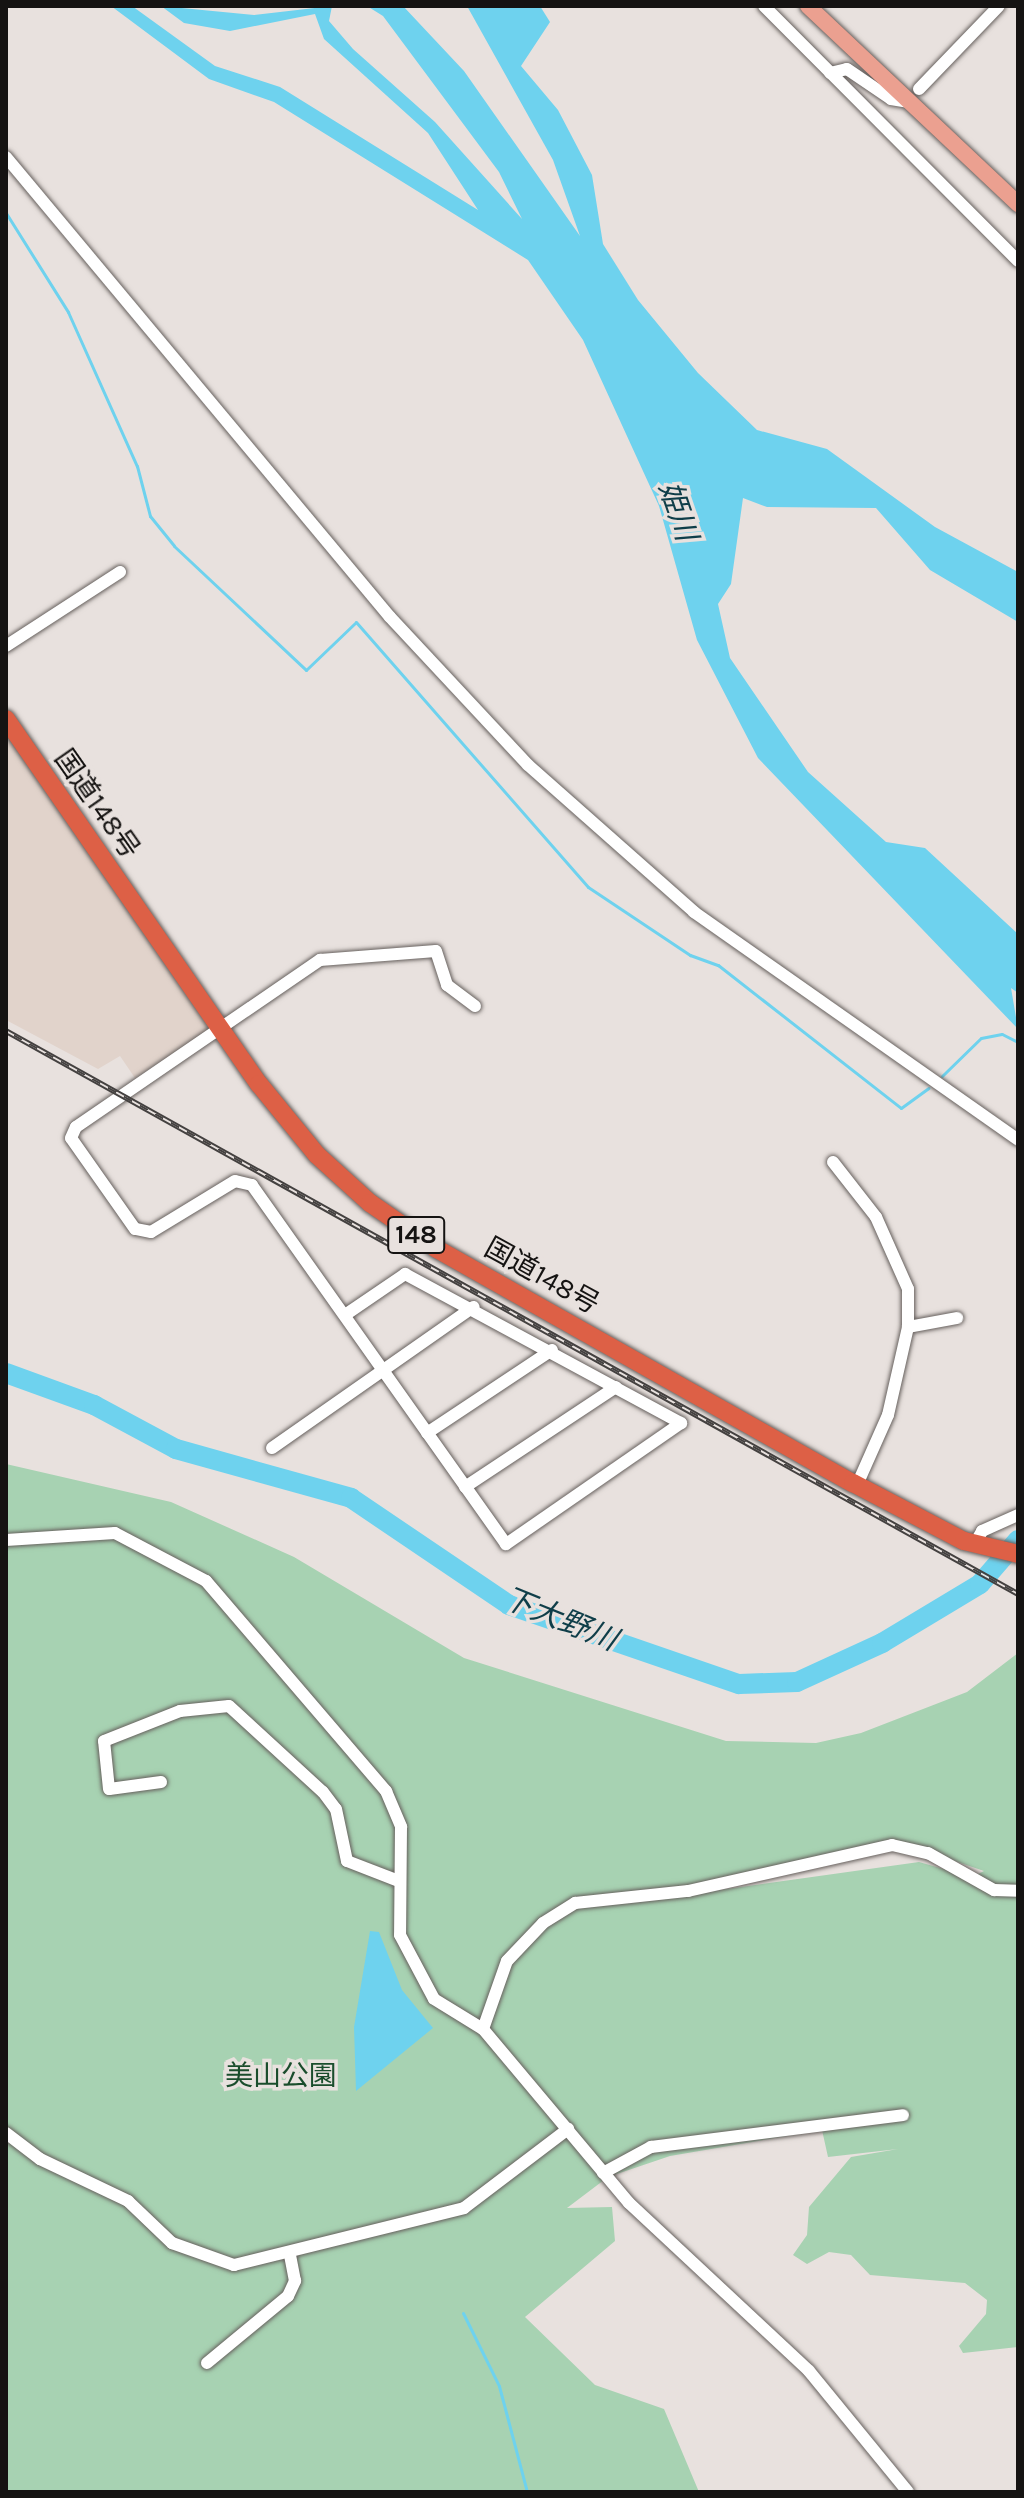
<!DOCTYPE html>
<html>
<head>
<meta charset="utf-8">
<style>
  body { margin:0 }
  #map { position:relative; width:1024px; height:2498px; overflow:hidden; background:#e8e1de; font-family:Karla,"Noto Sans JP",sans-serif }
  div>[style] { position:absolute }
  .built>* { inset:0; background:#e1d3cb }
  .green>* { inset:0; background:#a7d2b2 }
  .water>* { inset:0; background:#6ed2ee }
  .stream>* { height:3px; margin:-1.5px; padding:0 1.5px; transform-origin:1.5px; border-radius:1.5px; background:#6ed2ee }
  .river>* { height:20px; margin:-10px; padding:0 10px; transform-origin:10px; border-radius:10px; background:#6ed2ee }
  .roads { filter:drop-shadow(0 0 2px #66605d) drop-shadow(0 0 2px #66605d) }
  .minor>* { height:12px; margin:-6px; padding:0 6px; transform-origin:6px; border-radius:6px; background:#fff }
  .major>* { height:16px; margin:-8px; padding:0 8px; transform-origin:8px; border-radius:8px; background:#eba090 }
  .highway>* { height:18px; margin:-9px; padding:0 9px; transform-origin:9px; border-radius:9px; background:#dd6046 }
  .rail>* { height:6px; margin-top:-3px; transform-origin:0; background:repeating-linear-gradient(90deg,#e8e1de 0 9px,#444140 0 18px); box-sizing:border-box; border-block:2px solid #444140 }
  span { translate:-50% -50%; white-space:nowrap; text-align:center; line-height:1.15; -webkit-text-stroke:7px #e8e1de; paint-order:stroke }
  .shield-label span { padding:2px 6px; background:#e8e1de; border:2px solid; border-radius:6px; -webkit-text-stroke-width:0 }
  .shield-label { font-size:26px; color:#151312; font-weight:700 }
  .street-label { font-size:28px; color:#151312 }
  .park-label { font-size:28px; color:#1a4d2c }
  .water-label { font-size:30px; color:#0f3e49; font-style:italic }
  .frame { position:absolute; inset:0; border:8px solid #151312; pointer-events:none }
</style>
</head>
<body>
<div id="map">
  <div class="built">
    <div style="clip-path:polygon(6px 734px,210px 1030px,135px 1078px,120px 1056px,98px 1069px,6px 1020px)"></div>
  </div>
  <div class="green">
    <div style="clip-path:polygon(evenodd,6px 1464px,171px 1502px,294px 1557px,464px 1658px,726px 1741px,816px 1743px,861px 1733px,967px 1692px,1018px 1653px,1018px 2347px,963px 2353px,959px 2346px,986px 2314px,987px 2300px,965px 2283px,870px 2275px,851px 2255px,829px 2252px,807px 2264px,793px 2255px,807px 2235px,809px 2207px,851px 2157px,898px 2149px,828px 2157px,822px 2130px,670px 2156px,608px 2177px,567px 2208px,612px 2207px,615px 2241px,525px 2317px,595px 2385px,664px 2409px,699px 2492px,6px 2492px,6px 1464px,896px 1841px,984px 1871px,972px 1877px,919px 1862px,698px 1893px,679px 1888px,896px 1841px)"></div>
  </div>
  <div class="water">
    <div style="clip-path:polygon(111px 6px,132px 6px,215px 66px,280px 87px,478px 210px,428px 133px,324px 39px,315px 14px,230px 31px,184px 23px,161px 6px,254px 15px,332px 6px,329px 21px,353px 49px,435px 122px,522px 219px,499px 172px,383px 16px,367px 6px,403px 6px,464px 71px,580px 236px,553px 160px,467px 6px,540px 6px,550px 22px,521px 66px,558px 110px,592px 175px,603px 244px,638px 300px,698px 373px,757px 430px,827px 449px,935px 527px,1018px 572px,1018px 622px,930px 570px,876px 508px,767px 507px,743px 498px,731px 584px,718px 604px,730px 658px,808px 772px,886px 842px,925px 848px,1018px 934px,1018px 993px,1011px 988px,1018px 1029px,758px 758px,697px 640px,659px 506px,583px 340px,528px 260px,274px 102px,209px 79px)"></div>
    <div style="clip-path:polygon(370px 1931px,379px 1932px,402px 1990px,433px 2028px,356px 2091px,354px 2027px)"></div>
  </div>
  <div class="stream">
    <div style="left:6px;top:213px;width:117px;rotate:57.9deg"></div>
    <div style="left:68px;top:312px;width:169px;rotate:65.9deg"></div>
    <div style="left:137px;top:466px;width:52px;rotate:75.4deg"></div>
    <div style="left:150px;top:516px;width:38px;rotate:51deg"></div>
    <div style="left:174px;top:546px;width:181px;rotate:43.2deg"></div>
    <div style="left:306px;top:670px;width:69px;rotate:-43.8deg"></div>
    <div style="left:356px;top:622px;width:352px;rotate:48.8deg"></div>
    <div style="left:588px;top:887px;width:123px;rotate:33.7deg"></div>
    <div style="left:690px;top:955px;width:30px;rotate:20deg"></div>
    <div style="left:718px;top:965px;width:232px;rotate:38deg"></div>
    <div style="left:901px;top:1108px;width:34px;rotate:-36deg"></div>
    <div style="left:942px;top:1076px;width:54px;rotate:-44.3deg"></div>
    <div style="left:981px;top:1038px;width:21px;rotate:-11deg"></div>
    <div style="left:1002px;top:1034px;width:18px;rotate:27deg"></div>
    <div style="left:463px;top:2313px;width:81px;rotate:63.7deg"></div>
    <div style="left:499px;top:2386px;width:110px;rotate:75.2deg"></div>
  </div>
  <div class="river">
    <div style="left:6px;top:1373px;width:94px;rotate:20deg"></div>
    <div style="left:94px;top:1405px;width:93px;rotate:28.2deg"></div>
    <div style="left:176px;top:1449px;width:182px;rotate:15.6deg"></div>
    <div style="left:351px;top:1498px;width:191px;rotate:34.1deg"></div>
    <div style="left:509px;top:1605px;width:243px;rotate:19deg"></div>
    <div style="left:739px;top:1684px;width:58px;rotate:-2deg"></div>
    <div style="left:797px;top:1682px;width:94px;rotate:-24.6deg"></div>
    <div style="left:882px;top:1643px;width:114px;rotate:-31deg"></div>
    <div style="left:980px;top:1584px;width:58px;rotate:-49.2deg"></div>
  </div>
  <div class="roads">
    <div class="minor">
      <div style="left:764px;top:6px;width:360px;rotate:45.1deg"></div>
      <div style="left:830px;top:73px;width:17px;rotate:-13deg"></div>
      <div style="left:847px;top:69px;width:53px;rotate:34.3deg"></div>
      <div style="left:891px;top:99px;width:17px;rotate:10deg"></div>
      <div style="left:919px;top:89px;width:115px;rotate:-46.1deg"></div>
      <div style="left:6px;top:157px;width:599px;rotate:50.15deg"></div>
      <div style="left:390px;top:617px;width:202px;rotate:47deg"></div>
      <div style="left:528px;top:765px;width:222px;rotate:41.5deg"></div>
      <div style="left:694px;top:912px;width:396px;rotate:35.1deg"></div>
      <div style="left:6px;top:646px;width:136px;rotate:-33deg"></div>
      <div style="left:833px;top:1162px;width:70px;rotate:52deg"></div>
      <div style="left:876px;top:1217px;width:79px;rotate:66deg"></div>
      <div style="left:908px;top:1289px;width:38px;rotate:90deg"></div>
      <div style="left:908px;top:1327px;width:90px;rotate:102.8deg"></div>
      <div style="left:888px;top:1415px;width:77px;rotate:113.9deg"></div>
      <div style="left:345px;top:1315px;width:73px;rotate:-34.3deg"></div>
      <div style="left:405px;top:1274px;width:314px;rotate:28.4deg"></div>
      <div style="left:681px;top:1423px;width:213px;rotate:145.3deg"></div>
      <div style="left:506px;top:1544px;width:440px;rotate:-125.3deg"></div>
      <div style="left:252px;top:1185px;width:17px;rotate:-167deg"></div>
      <div style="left:235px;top:1181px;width:98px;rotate:148.7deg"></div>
      <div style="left:151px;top:1232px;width:16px;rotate:-169deg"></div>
      <div style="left:135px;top:1229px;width:111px;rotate:-125.1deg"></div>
      <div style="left:71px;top:1138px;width:12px;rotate:-66deg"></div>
      <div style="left:76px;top:1127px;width:296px;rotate:-34.4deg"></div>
      <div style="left:320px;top:960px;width:116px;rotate:-4.4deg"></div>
      <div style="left:436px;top:951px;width:36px;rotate:72deg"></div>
      <div style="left:447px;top:985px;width:35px;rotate:37deg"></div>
      <div style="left:908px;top:1327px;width:50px;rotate:-10.4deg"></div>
      <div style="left:427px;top:1433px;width:150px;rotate:-33.6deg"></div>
      <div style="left:272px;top:1448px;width:246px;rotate:-35deg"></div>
      <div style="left:465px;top:1487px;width:181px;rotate:-33.5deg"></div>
      <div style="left:6px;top:1540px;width:109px;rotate:-3.7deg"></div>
      <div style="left:115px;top:1533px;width:103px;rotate:27.8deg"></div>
      <div style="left:206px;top:1581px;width:277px;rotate:49.4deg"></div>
      <div style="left:386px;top:1791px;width:39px;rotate:67deg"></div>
      <div style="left:401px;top:1827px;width:108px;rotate:90.5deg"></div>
      <div style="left:400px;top:1935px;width:72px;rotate:62deg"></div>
      <div style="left:434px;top:1999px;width:57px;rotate:31.5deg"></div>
      <div style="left:483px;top:2029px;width:227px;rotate:50deg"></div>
      <div style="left:629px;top:2203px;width:246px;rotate:43deg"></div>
      <div style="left:809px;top:2371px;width:156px;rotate:50.7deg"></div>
      <div style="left:974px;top:1545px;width:16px;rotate:-60deg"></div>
      <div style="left:982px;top:1531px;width:39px;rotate:-24deg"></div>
      <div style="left:161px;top:1782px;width:52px;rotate:172.3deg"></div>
      <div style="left:109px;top:1789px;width:48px;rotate:-95.9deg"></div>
      <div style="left:104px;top:1741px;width:82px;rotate:-21.5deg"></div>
      <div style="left:180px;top:1711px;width:49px;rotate:-5.8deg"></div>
      <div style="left:229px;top:1706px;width:127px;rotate:42.5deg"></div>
      <div style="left:323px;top:1792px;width:21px;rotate:53deg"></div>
      <div style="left:336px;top:1809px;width:53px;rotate:78.1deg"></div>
      <div style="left:347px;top:1861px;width:53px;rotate:21.2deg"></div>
      <div style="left:483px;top:2029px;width:72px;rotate:-70.6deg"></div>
      <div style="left:507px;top:1961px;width:52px;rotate:-46.5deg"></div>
      <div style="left:543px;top:1923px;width:38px;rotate:-32deg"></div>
      <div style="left:575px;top:1903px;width:114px;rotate:-6.1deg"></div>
      <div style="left:688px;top:1891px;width:209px;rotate:-12.7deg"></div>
      <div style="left:892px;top:1845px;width:37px;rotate:13deg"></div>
      <div style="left:928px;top:1853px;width:76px;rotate:29.3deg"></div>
      <div style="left:994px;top:1890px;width:24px;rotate:2deg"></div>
      <div style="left:6px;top:2133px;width:43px;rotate:37.4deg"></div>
      <div style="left:40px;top:2159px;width:98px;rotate:25.5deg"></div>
      <div style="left:128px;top:2201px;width:61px;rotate:43.7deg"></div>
      <div style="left:172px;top:2243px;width:66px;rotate:19.5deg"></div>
      <div style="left:234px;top:2265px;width:237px;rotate:-13.9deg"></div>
      <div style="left:464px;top:2208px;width:131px;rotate:-37.2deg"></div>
      <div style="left:603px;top:2173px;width:55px;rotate:-28.4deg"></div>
      <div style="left:651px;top:2147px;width:254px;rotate:-7.2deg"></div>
      <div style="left:207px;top:2363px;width:105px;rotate:-39.6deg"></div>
      <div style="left:288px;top:2296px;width:17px;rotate:-65deg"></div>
      <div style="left:295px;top:2281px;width:26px;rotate:-101deg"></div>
    </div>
    <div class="major">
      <div style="left:808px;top:6px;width:289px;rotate:43.3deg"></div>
    </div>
    <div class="highway">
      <div style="left:6px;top:719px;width:444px;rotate:55.3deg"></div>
      <div style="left:259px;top:1084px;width:92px;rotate:50.8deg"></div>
      <div style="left:317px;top:1155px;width:72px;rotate:42.2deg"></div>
      <div style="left:370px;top:1203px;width:81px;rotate:34.5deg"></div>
      <div style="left:437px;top:1249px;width:477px;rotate:29.4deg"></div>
      <div style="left:853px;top:1483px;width:125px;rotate:27.6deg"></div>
      <div style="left:964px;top:1541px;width:56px;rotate:13.5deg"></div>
    </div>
  </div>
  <div class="rail">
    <div style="left:6px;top:1031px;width:1158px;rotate:29.09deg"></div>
  </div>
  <div class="shield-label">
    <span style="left:416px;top:1235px">148</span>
  </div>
  <div class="street-label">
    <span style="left:97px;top:804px;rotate:55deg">国道148号</span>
    <span style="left:542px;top:1276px;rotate:29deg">国道148号</span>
  </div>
  <div class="park-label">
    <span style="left:281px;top:2076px">美山公園</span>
  </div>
  <div class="water-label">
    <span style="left:678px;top:511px;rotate:71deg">姫川</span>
    <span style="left:560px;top:1619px;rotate:22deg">下大野川</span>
  </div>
  <div class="frame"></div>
</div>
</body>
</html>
